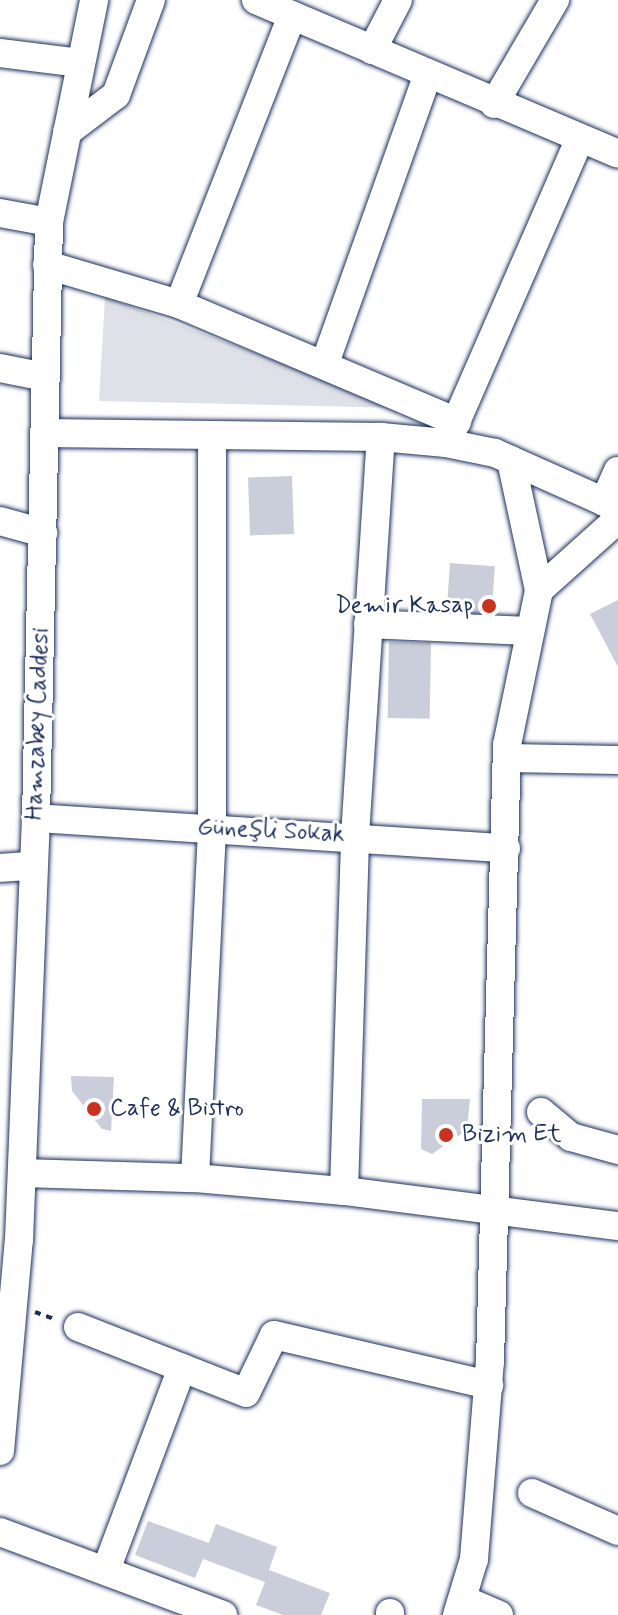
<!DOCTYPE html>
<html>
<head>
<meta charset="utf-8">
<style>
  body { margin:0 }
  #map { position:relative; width:618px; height:1615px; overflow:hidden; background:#fff; font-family:Mynerve,sans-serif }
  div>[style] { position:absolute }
  .green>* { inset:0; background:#dee1e7 }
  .building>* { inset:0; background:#caceda; transform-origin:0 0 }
  .path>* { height:4px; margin-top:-2px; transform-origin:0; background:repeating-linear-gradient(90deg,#1b2f5e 0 6px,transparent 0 12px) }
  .roads { filter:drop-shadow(0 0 2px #1b2f5e) drop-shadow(0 0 2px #1b2f5e) }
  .minor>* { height:28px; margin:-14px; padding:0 14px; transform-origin:14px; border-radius:14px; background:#fff }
  .dots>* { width:22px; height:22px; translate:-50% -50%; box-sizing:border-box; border:4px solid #fff; border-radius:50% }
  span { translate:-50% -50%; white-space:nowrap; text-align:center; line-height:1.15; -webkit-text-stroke:6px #fff; paint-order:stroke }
  .poi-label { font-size:24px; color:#1b2f5e }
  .right { translate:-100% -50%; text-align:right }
  .left { translate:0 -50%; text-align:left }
  .street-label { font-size:24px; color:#1b2f5e }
</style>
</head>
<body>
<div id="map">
  <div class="green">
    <div style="clip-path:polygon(105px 297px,403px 408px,99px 401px)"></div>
  </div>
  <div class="building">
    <div style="left:292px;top:476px;width:58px;height:44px;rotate:88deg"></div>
    <div style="left:450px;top:563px;width:45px;height:59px;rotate:4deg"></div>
    <div style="clip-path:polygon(618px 600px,618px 667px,590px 614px)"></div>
    <div style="left:389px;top:642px;width:42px;height:76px;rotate:1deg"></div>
    <div style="clip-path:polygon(71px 1076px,114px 1077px,111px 1131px,102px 1129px,72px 1091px)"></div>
    <div style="clip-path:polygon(422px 1099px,470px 1099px,467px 1130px,432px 1154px,421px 1149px)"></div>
    <div style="clip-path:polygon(148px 1521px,209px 1543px,216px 1524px,277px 1547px,269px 1570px,330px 1593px,321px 1615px,283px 1615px,256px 1605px,265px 1582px,203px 1559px,195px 1578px,135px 1555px)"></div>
  </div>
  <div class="path">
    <div style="left:35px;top:1312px;width:23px;rotate:20deg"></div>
  </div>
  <div class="roads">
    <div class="minor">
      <div style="left:256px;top:0;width:393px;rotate:23deg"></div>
      <div style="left:372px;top:50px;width:56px;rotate:-62.5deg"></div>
      <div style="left:0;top:53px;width:81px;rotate:7.1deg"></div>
      <div style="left:494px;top:104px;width:121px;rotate:-59.6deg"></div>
      <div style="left:67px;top:132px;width:61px;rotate:-37.1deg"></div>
      <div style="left:116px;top:95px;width:101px;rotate:-69.8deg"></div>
      <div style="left:0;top:213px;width:50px;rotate:10.4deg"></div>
      <div style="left:47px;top:265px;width:138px;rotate:16.5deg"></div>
      <div style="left:179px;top:304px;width:302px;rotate:23deg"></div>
      <div style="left:179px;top:304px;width:310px;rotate:-68.6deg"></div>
      <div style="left:325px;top:363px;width:307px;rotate:-70.4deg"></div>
      <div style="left:0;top:368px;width:46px;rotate:11.3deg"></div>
      <div style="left:44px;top:433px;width:337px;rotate:0.7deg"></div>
      <div style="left:381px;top:437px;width:65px;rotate:5.3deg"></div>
      <div style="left:446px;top:443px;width:50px;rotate:11.5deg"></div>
      <div style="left:495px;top:453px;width:135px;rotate:24.1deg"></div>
      <div style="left:449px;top:438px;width:327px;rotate:-66.4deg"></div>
      <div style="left:604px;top:502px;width:34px;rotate:-66deg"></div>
      <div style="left:0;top:521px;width:45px;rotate:15.6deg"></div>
      <div style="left:539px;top:590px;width:106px;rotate:-41.9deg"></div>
      <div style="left:368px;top:624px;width:159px;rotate:2.5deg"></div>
      <div style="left:507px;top:758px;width:111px;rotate:1deg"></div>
      <div style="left:36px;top:818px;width:471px;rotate:3.7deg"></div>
      <div style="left:0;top:868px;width:32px;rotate:-4deg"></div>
      <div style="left:541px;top:1112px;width:39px;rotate:40deg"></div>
      <div style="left:571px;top:1137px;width:49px;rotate:15.5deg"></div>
      <div style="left:22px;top:1173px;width:173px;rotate:1.7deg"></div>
      <div style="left:195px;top:1178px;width:150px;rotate:5deg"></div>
      <div style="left:344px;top:1191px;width:276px;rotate:7.3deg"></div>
      <div style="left:195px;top:1178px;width:350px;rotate:-87.2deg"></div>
      <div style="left:212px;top:828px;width:392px;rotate:-90deg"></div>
      <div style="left:344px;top:1191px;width:355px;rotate:-88.2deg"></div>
      <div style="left:355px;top:836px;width:400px;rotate:-86.3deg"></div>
      <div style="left:78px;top:1327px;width:180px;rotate:21.4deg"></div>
      <div style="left:246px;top:1393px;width:64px;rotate:-64.2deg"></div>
      <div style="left:274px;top:1335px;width:221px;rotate:13.1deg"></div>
      <div style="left:0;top:1451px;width:212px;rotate:-84.9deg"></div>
      <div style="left:19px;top:1240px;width:422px;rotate:-87.7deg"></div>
      <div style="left:36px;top:818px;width:596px;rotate:-88.75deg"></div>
      <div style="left:49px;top:222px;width:227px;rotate:-78.5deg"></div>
      <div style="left:532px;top:1493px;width:94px;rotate:23.8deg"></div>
      <div style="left:0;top:1532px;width:238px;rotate:20.4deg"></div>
      <div style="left:106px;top:1570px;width:216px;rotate:-69.4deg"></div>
      <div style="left:464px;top:1600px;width:38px;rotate:23deg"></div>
      <div style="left:390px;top:1615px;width:2px;rotate:-90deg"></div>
      <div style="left:457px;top:1615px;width:59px;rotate:-73.1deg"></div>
      <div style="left:474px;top:1559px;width:198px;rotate:-85.4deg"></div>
      <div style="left:490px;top:1362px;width:617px;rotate:-88.42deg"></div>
      <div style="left:507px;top:745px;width:158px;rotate:-78.3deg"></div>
      <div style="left:539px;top:590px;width:133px;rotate:-102.2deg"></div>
    </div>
  </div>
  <div class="dots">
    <div style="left:489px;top:606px;background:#c8321e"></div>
    <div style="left:94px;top:1109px;background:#c8321e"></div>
    <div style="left:446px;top:1135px;background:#c8321e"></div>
  </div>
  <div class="poi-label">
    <span class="right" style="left:473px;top:606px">Demir Kasap</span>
    <span class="left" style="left:110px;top:1109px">Cafe &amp; Bistro</span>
    <span class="left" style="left:462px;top:1135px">Bizim Et</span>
  </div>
  <div class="street-label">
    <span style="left:38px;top:724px;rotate:-88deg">Hamzabey Caddesi</span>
    <span style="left:271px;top:831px;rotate:3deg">Güneşli Sokak</span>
  </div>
</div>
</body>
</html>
